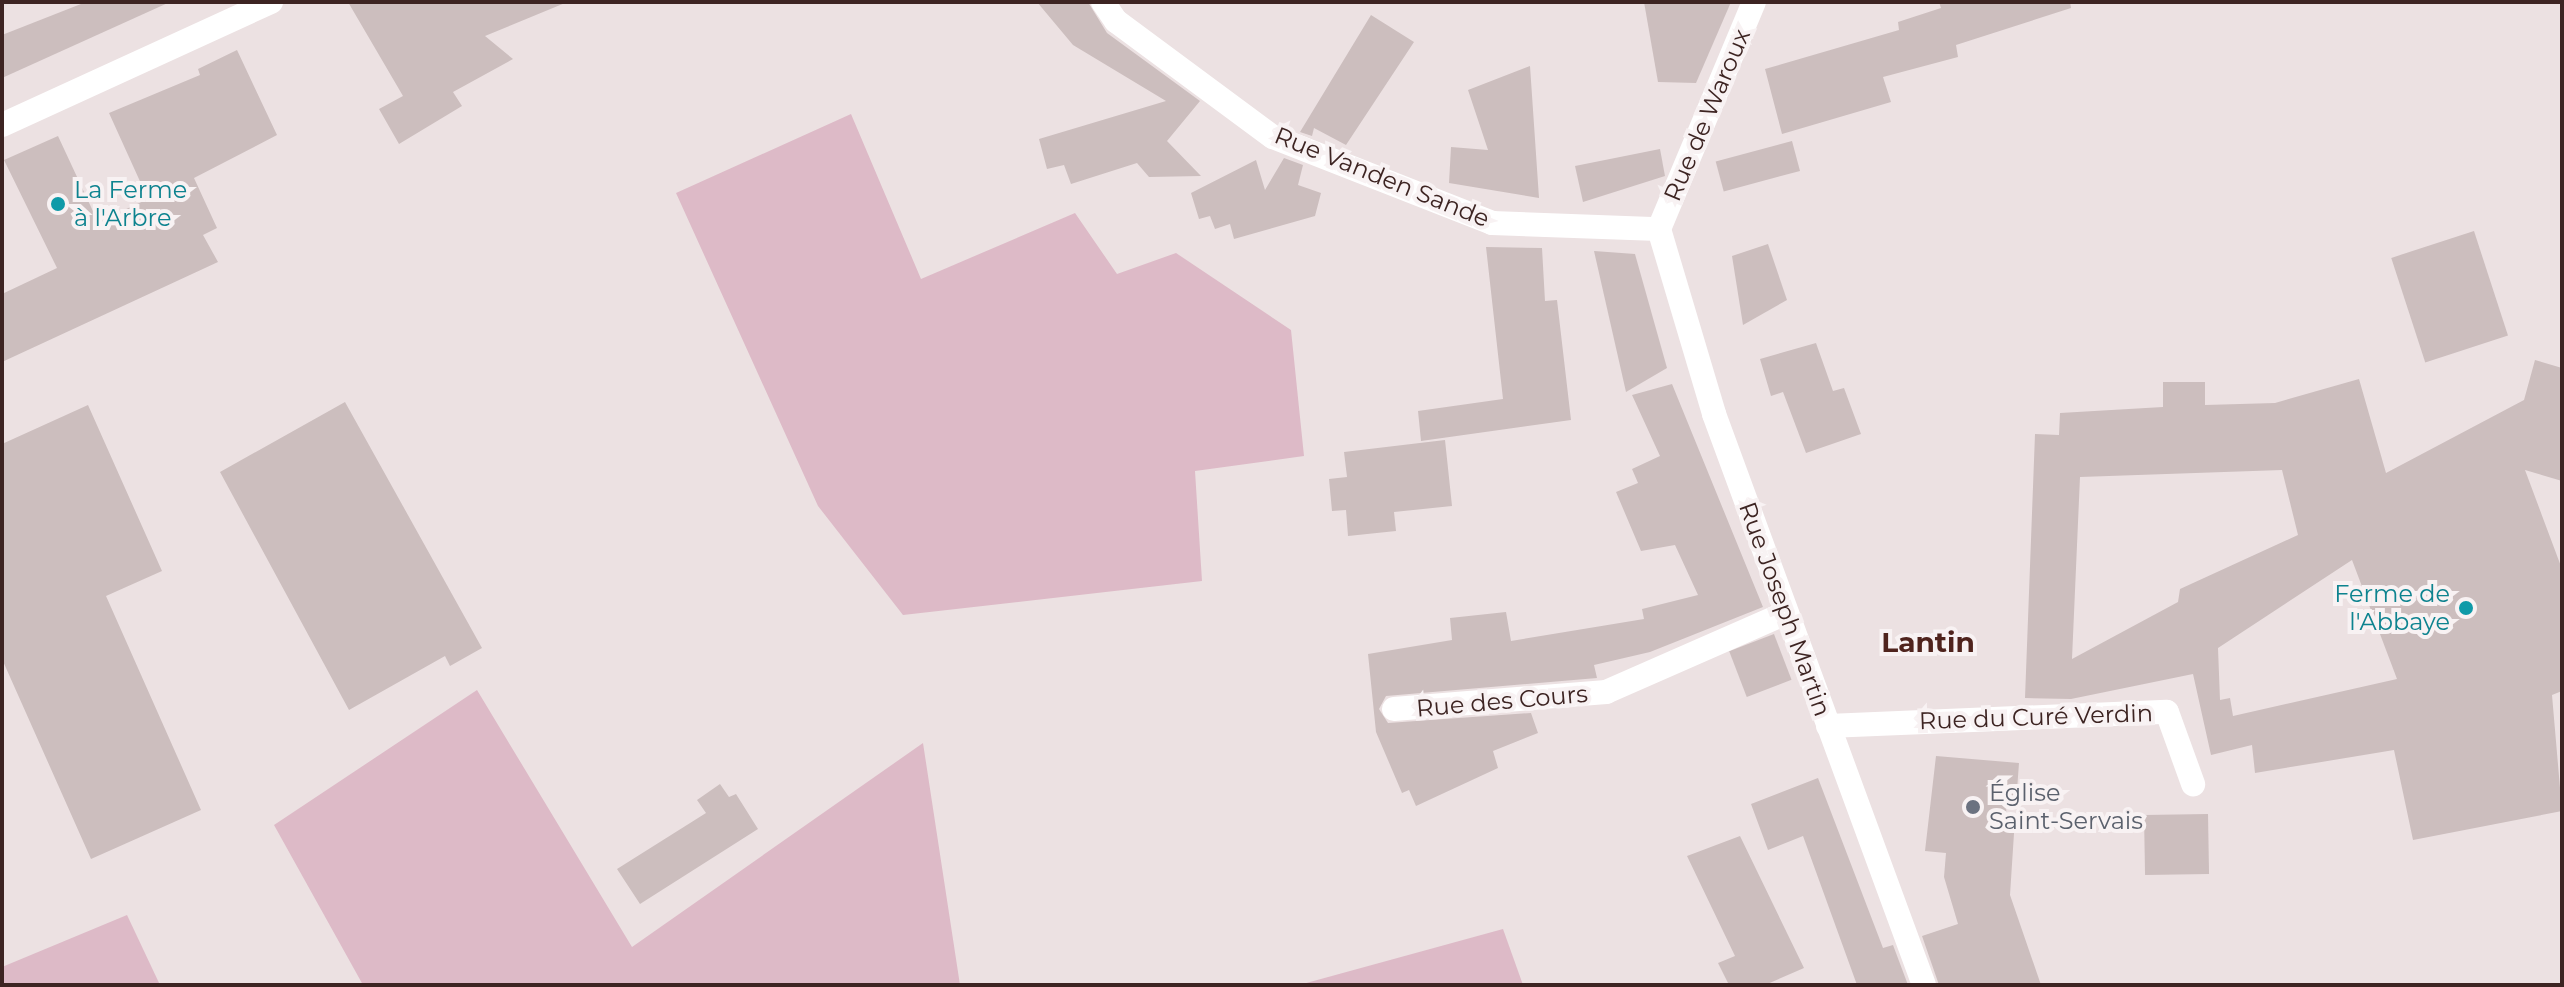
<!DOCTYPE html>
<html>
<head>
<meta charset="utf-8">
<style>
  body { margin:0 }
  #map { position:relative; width:2564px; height:987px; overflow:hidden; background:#ece1e2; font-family:Montserrat,sans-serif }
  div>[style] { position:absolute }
  .green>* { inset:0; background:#ddbac7 }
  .building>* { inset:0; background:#ccbebe; transform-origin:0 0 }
  .street>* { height:24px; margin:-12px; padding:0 12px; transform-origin:12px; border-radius:12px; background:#fff }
  .dots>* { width:22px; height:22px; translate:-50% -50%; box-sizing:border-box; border:4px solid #f8f2f3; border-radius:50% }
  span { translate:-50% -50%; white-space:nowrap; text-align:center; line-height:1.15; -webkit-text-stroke:8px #f8f2f3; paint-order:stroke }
  .street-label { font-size:24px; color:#3d2422 }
  .culture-label { font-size:24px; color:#0d838f }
  .left { translate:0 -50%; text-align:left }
  .right { translate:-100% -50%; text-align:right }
  .worship-label { font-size:24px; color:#5b616d }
  .quarter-label { font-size:28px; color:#4f231d; font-weight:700 }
  .frame { position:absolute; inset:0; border:4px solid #3d2422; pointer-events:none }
</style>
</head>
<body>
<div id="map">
  <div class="green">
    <div style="clip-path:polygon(851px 114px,921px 279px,1075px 213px,1117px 274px,1176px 253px,1291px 330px,1304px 456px,1195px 471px,1202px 581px,903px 615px,818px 506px,676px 193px)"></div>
    <div style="clip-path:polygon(477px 690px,632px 947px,923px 743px,960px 985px,363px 985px,274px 825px)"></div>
    <div style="clip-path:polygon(127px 915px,160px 985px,2px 985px,2px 967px)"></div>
    <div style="clip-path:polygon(1503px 929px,1523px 985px,1299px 985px)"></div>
  </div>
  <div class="building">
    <div style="clip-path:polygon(86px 2px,170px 2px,2px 78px,2px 35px)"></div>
    <div style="clip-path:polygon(348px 2px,565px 2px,565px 3px,485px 36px,513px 59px,453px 92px,462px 106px,399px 144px,379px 109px,403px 96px)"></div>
    <div style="clip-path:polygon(1037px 2px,1088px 2px,1107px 33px,1200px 101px,1167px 141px,1201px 176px,1149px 177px,1137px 163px,1071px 184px,1064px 165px,1047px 169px,1039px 139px,1166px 101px,1073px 45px)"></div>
    <div style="clip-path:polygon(1644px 2px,1731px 2px,1696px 83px,1658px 82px)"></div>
    <div style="clip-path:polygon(1939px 2px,2070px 2px,2071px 8px,1956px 45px,1958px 57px,1883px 77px,1891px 102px,1782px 134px,1765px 69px,1899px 30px,1898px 22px,1941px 8px)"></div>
    <div style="clip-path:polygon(1371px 15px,1414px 42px,1346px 145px,1314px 128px,1312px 136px,1300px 132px)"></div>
    <div style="clip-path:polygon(237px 50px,277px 135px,194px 178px,217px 228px,203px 235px,218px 262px,2px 362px,2px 294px,57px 268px,4px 160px,58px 136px,98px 222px,148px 199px,109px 113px,200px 75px,198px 69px)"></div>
    <div style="clip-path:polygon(1530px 66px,1539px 198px,1449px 183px,1451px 147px,1488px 150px,1468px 90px)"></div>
    <div style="left:1792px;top:141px;width:31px;height:79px;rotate:75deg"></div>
    <div style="clip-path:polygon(1660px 149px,1665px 176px,1583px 202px,1575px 166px)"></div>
    <div style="clip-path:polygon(1284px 158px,1303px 165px,1298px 185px,1321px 193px,1315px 216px,1234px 239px,1230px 224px,1215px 229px,1210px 216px,1199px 219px,1191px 193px,1256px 160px,1265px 190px)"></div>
    <div style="left:2474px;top:231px;width:110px;height:87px;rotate:72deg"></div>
    <div style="clip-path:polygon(1768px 244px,1787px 300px,1743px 325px,1732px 256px)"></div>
    <div style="clip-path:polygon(1486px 247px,1542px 248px,1545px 301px,1557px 300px,1571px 420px,1421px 441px,1418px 411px,1503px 399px)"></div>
    <div style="clip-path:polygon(1594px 251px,1635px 254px,1667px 368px,1626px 392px)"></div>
    <div style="clip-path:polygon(1816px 343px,1833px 391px,1844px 388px,1861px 434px,1806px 453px,1783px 392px,1771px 396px,1760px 359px)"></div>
    <div style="clip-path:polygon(evenodd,2535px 360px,2562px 368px,2562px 481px,2525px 470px,2562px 569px,2562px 691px,2552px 695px,2562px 811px,2413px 840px,2394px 750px,2255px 773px,2252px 745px,2211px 755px,2193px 674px,2071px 699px,2025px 698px,2035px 434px,2059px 435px,2060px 413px,2163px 407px,2163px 382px,2205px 382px,2205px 405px,2275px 403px,2359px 379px,2386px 473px,2524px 400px,2535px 360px,2282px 470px,2298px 535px,2180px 589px,2178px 602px,2072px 659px,2080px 477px,2282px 470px,2535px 360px,2352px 560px,2397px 679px,2233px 716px,2230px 698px,2220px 700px,2218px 648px,2352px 560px)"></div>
    <div style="clip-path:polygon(1672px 384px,1763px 607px,1650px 652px,1594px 665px,1597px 678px,1386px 696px,1379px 709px,1388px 723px,1531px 713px,1538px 733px,1493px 751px,1498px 768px,1416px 806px,1409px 790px,1402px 793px,1376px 732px,1368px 654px,1452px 640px,1450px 618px,1506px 612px,1511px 641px,1644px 619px,1642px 609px,1698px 595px,1675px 545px,1641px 551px,1616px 492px,1638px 483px,1632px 469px,1660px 456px,1632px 395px)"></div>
    <div style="clip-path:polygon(345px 402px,482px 648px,450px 666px,445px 656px,349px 710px,220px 472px)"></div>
    <div style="clip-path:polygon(88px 405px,162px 571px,106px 596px,201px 810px,91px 859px,2px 659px,2px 444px)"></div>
    <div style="clip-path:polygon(1445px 440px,1452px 506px,1394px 512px,1396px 531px,1348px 536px,1346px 510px,1332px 511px,1329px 479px,1347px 477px,1344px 452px)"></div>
    <div style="left:1774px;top:634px;width:49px;height:48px;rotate:69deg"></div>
    <div style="clip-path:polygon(1936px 756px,2019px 763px,2016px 804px,2006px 807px,2007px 819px,2015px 818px,2010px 895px,2041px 985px,1939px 985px,1922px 936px,1958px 924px,1944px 877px,1946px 853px,1925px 851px)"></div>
    <div style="clip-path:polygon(1818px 778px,1883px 948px,1893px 945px,1908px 985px,1857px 985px,1803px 836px,1768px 850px,1751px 804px)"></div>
    <div style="clip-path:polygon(720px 784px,729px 797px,736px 794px,758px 829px,640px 904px,617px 869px,706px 813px,697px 800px)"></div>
    <div style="left:2208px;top:814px;width:60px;height:64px;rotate:89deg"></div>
    <div style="clip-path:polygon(1740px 836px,1804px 968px,1765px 985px,1729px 985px,1718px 963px,1735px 956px,1687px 856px)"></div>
  </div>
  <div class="street">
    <div style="left:1103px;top:2px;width:23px;rotate:56deg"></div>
    <div style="left:1116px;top:21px;width:195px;rotate:36.5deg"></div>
    <div style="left:1273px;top:137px;width:235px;rotate:21.4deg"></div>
    <div style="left:1492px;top:223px;width:167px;rotate:2.1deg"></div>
    <div style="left:2px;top:125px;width:296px;rotate:-24.6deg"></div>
    <div style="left:1659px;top:229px;width:193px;rotate:73.4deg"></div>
    <div style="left:1714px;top:414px;width:608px;rotate:69.81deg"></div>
    <div style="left:1659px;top:229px;width:246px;rotate:-67.3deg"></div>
    <div style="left:1394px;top:709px;width:213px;rotate:-4.6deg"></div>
    <div style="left:1606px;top:692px;width:197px;rotate:-23.7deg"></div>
    <div style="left:1828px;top:726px;width:339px;rotate:-2.4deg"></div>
    <div style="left:2167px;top:712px;width:77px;rotate:70.1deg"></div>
  </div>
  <div class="dots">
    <div style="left:58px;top:204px;background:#0f9aa8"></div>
    <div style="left:2466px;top:608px;background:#0f9aa8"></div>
    <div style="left:1973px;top:807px;background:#6b7280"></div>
  </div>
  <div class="street-label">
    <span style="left:1707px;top:115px;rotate:-67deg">Rue de Waroux</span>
    <span style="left:1382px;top:177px;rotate:22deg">Rue Vanden Sande</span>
    <span style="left:1785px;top:609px;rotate:70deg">Rue Joseph Martin</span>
    <span style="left:1502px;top:701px;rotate:-5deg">Rue des Cours</span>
    <span style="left:2036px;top:717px;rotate:-2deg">Rue du Curé Verdin</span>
  </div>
  <div class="culture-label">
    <span class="left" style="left:74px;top:204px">La Ferme<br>à l'Arbre</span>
    <span class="right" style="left:2450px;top:608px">Ferme de<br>l'Abbaye</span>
  </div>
  <div class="worship-label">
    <span class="left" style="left:1989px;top:807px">Église<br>Saint-Servais</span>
  </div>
  <div class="quarter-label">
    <span style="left:1928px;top:642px">Lantin</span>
  </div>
  <div class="frame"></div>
</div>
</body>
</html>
